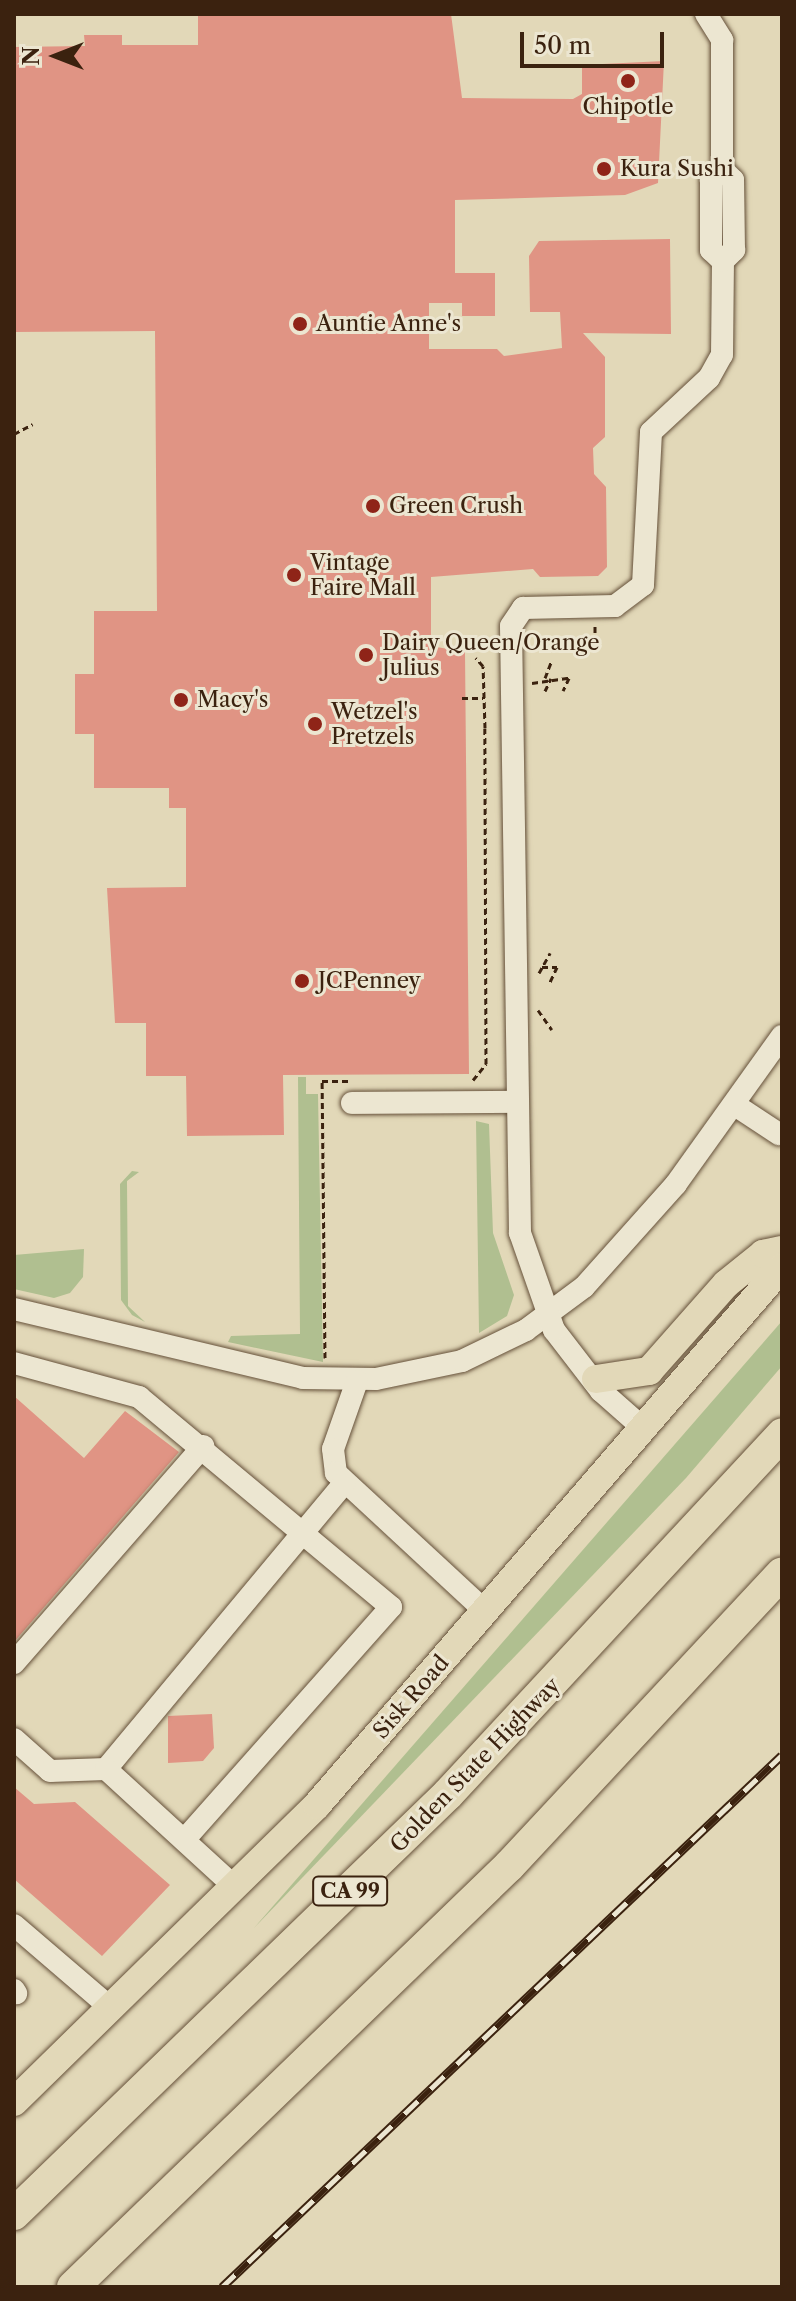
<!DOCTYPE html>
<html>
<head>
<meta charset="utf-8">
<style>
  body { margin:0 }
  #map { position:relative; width:796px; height:2301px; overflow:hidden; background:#e2d8b8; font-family:"Libre Caslon Text",serif }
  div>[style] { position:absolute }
  .green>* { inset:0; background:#b0bf90 }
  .building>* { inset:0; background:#e09484 }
  .path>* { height:3px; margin-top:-1.5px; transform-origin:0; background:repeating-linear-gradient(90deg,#3b220f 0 6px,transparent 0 10px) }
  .roads { filter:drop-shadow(0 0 2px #655039) drop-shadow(0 0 2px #655039) }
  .minor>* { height:22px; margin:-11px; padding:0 11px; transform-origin:11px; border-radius:11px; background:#ece6d1 }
  .major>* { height:28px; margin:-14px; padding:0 14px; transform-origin:14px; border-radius:14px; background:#e2d8b8 }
  .highway>* { height:32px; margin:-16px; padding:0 16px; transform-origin:16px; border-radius:16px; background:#e2d8b8 }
  .rail>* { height:9px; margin-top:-4.5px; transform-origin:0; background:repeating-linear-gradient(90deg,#ece6d1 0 18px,#3b220f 0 36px); box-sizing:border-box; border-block:2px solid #3b220f }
  .dots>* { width:22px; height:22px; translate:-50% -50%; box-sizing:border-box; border:4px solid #ece6d1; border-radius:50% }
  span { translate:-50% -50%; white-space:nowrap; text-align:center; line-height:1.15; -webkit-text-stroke:6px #ece6d1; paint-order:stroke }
  .shield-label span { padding:2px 6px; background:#ece6d1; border:2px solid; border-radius:6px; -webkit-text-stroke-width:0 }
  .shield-label { font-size:20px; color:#3b220f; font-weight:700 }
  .poi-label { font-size:22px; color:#3b220f }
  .left { translate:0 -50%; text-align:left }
  .street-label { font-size:22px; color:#3b220f }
  .frame { position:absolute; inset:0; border:16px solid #3b220f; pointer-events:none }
  .north { position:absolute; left:16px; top:16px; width:80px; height:80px; -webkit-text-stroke:6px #ece6d1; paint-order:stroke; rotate:270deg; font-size:22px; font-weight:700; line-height:32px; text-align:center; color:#3b220f }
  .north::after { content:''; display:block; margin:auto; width:28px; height:36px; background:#3b220f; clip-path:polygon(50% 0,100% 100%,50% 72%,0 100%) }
  .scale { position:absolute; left:520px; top:32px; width:144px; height:36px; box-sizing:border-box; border:4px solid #3b220f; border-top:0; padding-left:10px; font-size:24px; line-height:28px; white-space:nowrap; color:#3b220f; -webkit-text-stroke:6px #ece6d1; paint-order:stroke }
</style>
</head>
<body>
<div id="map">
  <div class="green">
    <div style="clip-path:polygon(298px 1077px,306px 1077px,306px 1094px,318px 1094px,323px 1362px,228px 1342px,231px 1336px,300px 1334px)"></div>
    <div style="clip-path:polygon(476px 1121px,489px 1124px,493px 1233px,514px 1295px,507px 1316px,479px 1333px)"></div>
    <div style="clip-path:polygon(132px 1171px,139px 1172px,127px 1181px,128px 1306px,145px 1322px,132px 1315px,121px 1300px,120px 1184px)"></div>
    <div style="clip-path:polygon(84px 1249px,83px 1277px,70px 1293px,54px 1298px,14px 1289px,14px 1255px)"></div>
    <div style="clip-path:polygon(782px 1321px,782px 1366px,686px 1478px,254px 1928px)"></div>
  </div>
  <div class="building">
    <div style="clip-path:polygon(198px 14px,451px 14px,462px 98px,573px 99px,582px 94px,582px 65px,664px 61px,658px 183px,625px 195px,455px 200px,455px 273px,495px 273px,495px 316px,462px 316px,462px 303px,429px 303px,429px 349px,497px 349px,504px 356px,562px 348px,560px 312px,530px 312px,529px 256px,539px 241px,670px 239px,671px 334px,583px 333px,605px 357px,605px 437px,593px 448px,594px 474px,606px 487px,607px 567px,598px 576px,540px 577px,533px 569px,431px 577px,431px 646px,465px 652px,469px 1074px,283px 1075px,284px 1135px,187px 1136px,186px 1076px,146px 1076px,146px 1023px,115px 1023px,107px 888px,186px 887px,186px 808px,169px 808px,169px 788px,94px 788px,94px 734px,75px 734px,75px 674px,94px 674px,94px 611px,157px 611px,155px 331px,14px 332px,14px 47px,85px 46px,84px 35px,122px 35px,122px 45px,198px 45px)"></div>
    <div style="clip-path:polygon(14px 1396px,84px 1458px,125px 1411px,179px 1452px,14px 1642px)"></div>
    <div style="clip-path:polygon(212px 1714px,214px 1748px,203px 1761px,168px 1763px,168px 1716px)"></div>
    <div style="clip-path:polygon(14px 1787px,34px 1804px,75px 1802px,170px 1885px,102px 1956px,14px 1879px)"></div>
  </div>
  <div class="path">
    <div style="left:14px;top:434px;width:21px;rotate:-28deg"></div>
    <div style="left:595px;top:626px;width:17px;rotate:90deg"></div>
    <div style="left:545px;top:678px;width:17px;rotate:-69deg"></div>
    <div style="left:532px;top:683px;width:37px;rotate:-8deg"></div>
    <div style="left:569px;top:678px;width:14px;rotate:115deg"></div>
    <div style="left:545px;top:691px;width:14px;rotate:-65deg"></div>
    <div style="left:462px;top:698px;width:21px"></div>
    <div style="left:542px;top:967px;width:15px"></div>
    <div style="left:557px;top:967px;width:17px;rotate:115deg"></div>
    <div style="left:539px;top:973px;width:23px;rotate:-61deg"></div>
    <div style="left:538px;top:1010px;width:24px;rotate:55deg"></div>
    <div style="left:473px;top:1080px;width:21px;rotate:-51deg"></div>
    <div style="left:486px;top:1064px;width:336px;rotate:-90.2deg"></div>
    <div style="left:485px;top:728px;width:62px;rotate:-91.8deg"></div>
    <div style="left:483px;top:666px;width:11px;rotate:-131deg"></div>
    <div style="left:325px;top:1358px;width:277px;rotate:-90.6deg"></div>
    <div style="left:322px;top:1081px;width:28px"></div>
  </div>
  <div class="roads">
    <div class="minor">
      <div style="left:706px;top:14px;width:31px;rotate:58deg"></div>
      <div style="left:722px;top:40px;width:129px;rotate:90deg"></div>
      <div style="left:352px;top:1103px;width:163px;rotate:-0.4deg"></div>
      <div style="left:735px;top:1105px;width:53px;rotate:33.4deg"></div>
      <div style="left:14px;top:1309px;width:297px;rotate:13.4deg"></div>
      <div style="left:303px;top:1378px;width:73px;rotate:0.8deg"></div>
      <div style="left:376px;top:1379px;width:88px;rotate:-11.8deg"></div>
      <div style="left:462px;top:1361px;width:71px;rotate:-25.8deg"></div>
      <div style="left:526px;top:1330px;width:72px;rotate:-36.6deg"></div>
      <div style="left:584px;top:1287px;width:138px;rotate:-48.2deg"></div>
      <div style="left:676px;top:1184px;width:182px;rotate:-54.4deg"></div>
      <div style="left:14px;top:1363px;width:130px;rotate:15.2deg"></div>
      <div style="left:139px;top:1397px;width:328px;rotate:39.8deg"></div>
      <div style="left:391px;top:1607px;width:309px;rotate:131.6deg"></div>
      <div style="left:357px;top:1381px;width:72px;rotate:109.4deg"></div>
      <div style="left:333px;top:1449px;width:24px;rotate:83deg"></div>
      <div style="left:336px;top:1473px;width:203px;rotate:42.8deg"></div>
      <div style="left:643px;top:1428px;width:56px;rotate:-138.6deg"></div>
      <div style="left:601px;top:1391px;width:77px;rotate:-127.6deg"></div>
      <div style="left:554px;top:1330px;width:103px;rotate:-109.3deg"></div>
      <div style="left:520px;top:1233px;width:607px;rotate:-90.85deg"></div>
      <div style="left:511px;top:626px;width:22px;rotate:-56deg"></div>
      <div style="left:523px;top:608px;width:92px;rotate:-1.2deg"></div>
      <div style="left:615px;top:606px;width:35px;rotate:-37deg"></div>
      <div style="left:643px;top:585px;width:153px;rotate:-87deg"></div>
      <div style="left:651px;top:432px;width:79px;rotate:-43deg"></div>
      <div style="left:709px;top:378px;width:26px;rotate:-61deg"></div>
      <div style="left:722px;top:355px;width:94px;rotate:-89.4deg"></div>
      <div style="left:723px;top:261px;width:16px;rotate:-45deg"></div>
      <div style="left:734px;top:250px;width:70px;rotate:-90.8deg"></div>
      <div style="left:733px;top:180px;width:16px;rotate:-135deg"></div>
      <div style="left:722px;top:169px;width:16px;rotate:135deg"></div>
      <div style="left:711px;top:180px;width:70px;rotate:90deg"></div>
      <div style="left:711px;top:250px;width:16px;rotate:43deg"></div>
      <div style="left:14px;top:1663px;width:288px;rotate:-48.9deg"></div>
      <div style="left:14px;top:1739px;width:48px;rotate:41.6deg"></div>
      <div style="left:50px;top:1771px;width:56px;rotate:-2deg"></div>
      <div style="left:106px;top:1769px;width:373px;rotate:-50.2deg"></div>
      <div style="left:106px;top:1769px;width:175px;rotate:42.5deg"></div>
      <div style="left:14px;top:1925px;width:128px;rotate:40.6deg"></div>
      <div style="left:14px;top:1990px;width:4px;rotate:56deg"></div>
    </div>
    <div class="major">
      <div style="left:596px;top:1379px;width:54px;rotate:-8.6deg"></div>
      <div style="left:649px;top:1371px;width:116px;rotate:-48.5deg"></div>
      <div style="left:726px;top:1284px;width:48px;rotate:-39deg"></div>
      <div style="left:763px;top:1254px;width:19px;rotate:-12deg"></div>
      <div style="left:14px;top:2102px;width:424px;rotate:-44.4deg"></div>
      <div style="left:317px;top:1805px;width:711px;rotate:-49.16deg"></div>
    </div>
    <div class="highway">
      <div style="left:14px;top:2214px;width:604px;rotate:-44.06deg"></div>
      <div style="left:448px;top:1794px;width:491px;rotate:-47.1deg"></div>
      <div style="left:73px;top:2287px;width:606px;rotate:-44deg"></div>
      <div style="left:509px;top:1866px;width:400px;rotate:-47deg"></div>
    </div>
  </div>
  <div class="rail">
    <div style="left:222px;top:2287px;width:772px;rotate:-43.53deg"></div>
  </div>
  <div class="dots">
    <div style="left:628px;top:81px;background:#8f2418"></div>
    <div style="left:604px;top:169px;background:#8f2418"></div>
    <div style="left:300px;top:324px;background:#8f2418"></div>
    <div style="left:373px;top:506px;background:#8f2418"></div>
    <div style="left:294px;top:575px;background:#8f2418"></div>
    <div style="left:366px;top:655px;background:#8f2418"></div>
    <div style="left:181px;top:700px;background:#8f2418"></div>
    <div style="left:315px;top:724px;background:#8f2418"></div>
    <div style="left:302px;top:981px;background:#8f2418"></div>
  </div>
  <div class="shield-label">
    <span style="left:350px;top:1891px">CA 99</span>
  </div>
  <div class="poi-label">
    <span style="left:628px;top:107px">Chipotle</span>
    <span class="left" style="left:620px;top:169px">Kura Sushi</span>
    <span class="left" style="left:316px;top:324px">Auntie Anne's</span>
    <span class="left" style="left:389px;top:506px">Green Crush</span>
    <span class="left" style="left:310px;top:575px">Vintage<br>Faire Mall</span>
    <span class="left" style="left:382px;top:655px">Dairy Queen/Orange<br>Julius</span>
    <span class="left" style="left:197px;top:700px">Macy's</span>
    <span class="left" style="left:331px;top:724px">Wetzel's<br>Pretzels</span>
    <span class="left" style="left:318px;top:981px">JCPenney</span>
  </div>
  <div class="street-label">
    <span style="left:411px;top:1697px;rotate:-49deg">Sisk Road</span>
    <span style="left:475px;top:1765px;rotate:-46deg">Golden State Highway</span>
  </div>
  <div class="frame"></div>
  <div class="north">N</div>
  <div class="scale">50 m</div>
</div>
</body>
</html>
